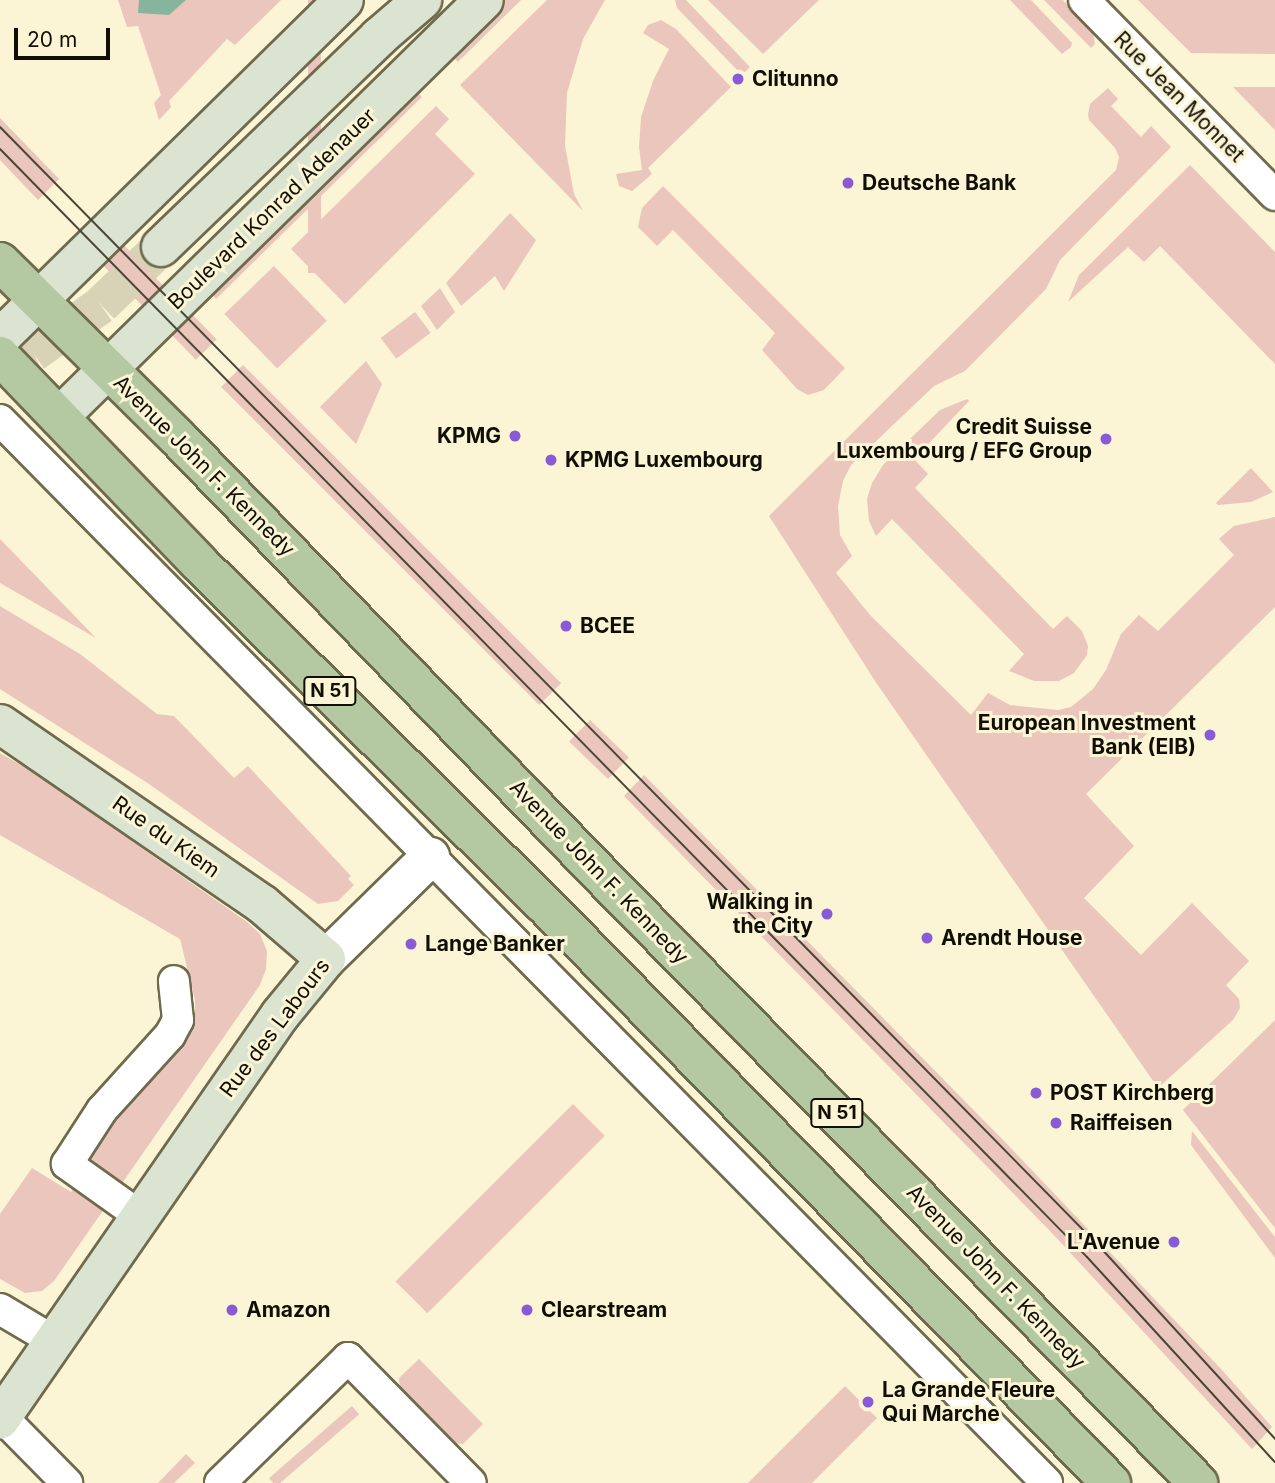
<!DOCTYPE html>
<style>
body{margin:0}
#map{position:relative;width:1275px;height:1483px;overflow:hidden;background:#fbf5d5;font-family:Inter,sans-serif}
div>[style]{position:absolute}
.green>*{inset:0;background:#ebc6bc;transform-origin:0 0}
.water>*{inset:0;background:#86b49d}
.secondary-tunnel>*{height:38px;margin-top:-19px;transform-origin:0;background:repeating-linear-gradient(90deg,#d8d2b6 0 38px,transparent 0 57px)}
.roads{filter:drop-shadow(2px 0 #6f6a4d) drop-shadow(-2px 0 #6f6a4d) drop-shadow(0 2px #6f6a4d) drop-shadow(0 -2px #6f6a4d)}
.minor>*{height:30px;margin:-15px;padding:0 15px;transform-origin:15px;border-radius:15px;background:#fff}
.tertiary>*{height:38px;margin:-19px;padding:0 19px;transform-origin:19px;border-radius:19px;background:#fff}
.secondary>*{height:38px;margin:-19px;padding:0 19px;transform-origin:19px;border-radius:19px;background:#dae4d0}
.primary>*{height:38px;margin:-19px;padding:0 19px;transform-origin:19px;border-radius:19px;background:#b4c8a2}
.tram>*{height:2px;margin:-1px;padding:0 1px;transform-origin:1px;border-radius:1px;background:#4a4738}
.dots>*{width:19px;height:19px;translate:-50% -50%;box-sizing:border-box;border:4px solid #fbf5d5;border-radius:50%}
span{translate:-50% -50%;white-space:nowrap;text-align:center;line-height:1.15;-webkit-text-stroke:6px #fbf5d5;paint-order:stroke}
.shield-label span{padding:2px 5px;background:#fbf5d5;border:2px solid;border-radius:5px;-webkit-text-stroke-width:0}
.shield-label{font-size:19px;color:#110f05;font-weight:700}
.poi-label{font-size:21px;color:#110f05;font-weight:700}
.left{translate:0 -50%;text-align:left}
.right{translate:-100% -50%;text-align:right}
.street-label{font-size:21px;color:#110f05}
.scale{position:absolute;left:14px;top:28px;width:96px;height:32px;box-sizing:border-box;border:4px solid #110f05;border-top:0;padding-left:9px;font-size:21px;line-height:24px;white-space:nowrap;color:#110f05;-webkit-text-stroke:5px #fbf5d5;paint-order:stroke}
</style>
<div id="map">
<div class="green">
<div style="clip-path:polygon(118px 0,281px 0,235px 45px,227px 39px,169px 101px,171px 107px,159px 120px,154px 103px,161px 95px,138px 26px,127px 27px)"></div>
<div style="left:308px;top:0;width:13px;height:273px"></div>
<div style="clip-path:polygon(504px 0,521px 0,458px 62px,451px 55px)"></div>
<div style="clip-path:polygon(547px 0,605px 0,583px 39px,567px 93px,565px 146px,574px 194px,583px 211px,460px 85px)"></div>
<div style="clip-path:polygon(675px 0,686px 0,750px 67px,742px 75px,677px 8px)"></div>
<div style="clip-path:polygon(708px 0,819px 0,763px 54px)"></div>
<div style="clip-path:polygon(1010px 0,1031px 0,1072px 43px,1071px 47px,1062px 54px)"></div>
<div style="clip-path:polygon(1044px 0,1063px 0,1093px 32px,1095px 44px,1091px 48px)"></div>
<div style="clip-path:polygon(1138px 0,1275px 0,1275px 54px,1191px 53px)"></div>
<div style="clip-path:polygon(661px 20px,676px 29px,731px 87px,648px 168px,652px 174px,632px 191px,619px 186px,616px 174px,642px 170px,639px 147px,641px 117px,653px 81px,669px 49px,643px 33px,648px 25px)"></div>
<div style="clip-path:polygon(1233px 87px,1275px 87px,1275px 130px)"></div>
<div style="clip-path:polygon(1108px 88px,1118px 99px,1111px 106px,1141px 137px,1151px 126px,1171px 147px,1060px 260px,1046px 289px,965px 371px,934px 386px,851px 465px,843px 481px,838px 506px,840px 535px,852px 556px,836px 573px,870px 615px,971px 715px,988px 693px,1010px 705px,1058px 710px,1071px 707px,1093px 689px,1106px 670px,1121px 634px,1139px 615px,1158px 631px,1234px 555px,1219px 539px,1234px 526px,1275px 517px,1275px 607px,1086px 794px,1134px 846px,1084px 898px,1141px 955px,1192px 903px,1249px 961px,1226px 985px,1239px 999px,1240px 1008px,1233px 1020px,1158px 1088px,877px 684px,769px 516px,1116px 170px,1119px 157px,1115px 148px,1089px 120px,1088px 114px,1090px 104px)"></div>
<div style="clip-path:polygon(415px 90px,422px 97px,216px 299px,211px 293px)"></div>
<div style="clip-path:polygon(436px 106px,449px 119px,435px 134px,475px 174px,345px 304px,291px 249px)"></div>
<div style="clip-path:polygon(0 118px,59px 179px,38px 200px,0 160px)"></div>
<div style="clip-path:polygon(1190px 165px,1275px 252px,1275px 364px,1160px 246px,1144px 262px,1128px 247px,1068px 302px,1079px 275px)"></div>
<div style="clip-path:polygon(663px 186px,845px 368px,824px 390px,808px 395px,797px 389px,762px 350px,775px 333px,673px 230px,657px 246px,638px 227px,642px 208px)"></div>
<div style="clip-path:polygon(510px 213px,536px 240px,504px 291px,495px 276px,461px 306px,446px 283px)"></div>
<div style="left:120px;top:241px;width:66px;height:29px;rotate:46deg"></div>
<div style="left:274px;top:266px;width:76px;height:69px;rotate:46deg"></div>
<div style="clip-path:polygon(440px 288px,455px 312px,437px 330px,421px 306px)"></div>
<div style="left:415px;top:312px;width:26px;height:43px;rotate:53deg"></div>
<div style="left:191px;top:313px;width:37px;height:29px;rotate:46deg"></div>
<div style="clip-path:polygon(366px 361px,382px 384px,356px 444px,320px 407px)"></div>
<div style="left:243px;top:365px;width:450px;height:31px;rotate:45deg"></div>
<div style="clip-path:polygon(967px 399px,969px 401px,914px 459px,928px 474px,915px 488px,1053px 629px,1067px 616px,1082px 631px,1088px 646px,1087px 655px,1074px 673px,1059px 681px,1034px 681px,1009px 671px,1024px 654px,892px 519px,876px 536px,869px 521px,867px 499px,872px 483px,883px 465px,940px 410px)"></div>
<div style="clip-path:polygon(1251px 468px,1273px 492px,1251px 502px,1218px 505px,1216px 503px)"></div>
<div style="clip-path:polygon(0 539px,96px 638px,0 583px)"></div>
<div style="clip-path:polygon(0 606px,80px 654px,157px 714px,174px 716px,234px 778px,248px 766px,351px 876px,348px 879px,354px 885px,338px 901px,318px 904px,149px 784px,0 689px)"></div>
<div style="left:590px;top:720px;width:54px;height:30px;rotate:44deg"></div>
<div style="clip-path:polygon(0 753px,33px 772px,247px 922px,260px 934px,267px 951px,266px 969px,260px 985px,54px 1281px,42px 1291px,25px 1293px,0 1279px,0 1214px,32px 1168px,71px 1192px,113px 1119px,147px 1077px,184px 1044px,195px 1023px,195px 1000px,180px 939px,0 835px)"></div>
<div style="clip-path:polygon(644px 775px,1005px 1142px,1222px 1370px,1272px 1427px,1252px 1449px,1050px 1231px,624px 796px)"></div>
<div style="clip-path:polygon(1275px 1020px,1275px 1228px,1183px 1110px)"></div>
<div style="left:573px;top:1104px;width:45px;height:251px;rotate:45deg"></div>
<div style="clip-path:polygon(1192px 1131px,1275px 1237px,1275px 1258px,1191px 1145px)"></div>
<div style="clip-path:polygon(419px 1359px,483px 1424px,463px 1444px,453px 1443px,400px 1390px,399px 1378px)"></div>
<div style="clip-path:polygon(845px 1386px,877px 1418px,812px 1483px,748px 1483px)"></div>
<div style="left:352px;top:1406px;width:11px;height:110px;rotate:49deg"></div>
<div style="clip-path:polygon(186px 1454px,195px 1463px,174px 1483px,158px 1483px)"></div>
</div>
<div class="water">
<div style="clip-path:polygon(139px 0,186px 0,169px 15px,138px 13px)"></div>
</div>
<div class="secondary-tunnel">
<div style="left:0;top:369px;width:37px;rotate:-26deg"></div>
<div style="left:33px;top:353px;width:83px;rotate:-35.2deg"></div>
<div style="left:101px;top:305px;width:83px;rotate:-44deg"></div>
</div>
<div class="roads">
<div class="minor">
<div style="left:1084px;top:0;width:273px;rotate:45.6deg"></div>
<div style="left:0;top:420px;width:1492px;rotate:45.43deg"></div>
<div style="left:140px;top:1216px;width:90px;rotate:-144.5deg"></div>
<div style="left:67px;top:1164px;width:64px;rotate:-57.1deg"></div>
<div style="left:102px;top:1110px;width:101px;rotate:-47.8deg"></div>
<div style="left:170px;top:1035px;width:17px;rotate:-62deg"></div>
<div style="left:178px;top:1020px;width:39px;rotate:-96deg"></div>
<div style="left:0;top:1309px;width:63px;rotate:30.7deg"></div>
<div style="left:2px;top:1417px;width:93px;rotate:45.4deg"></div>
<div style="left:220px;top:1483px;width:179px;rotate:-44.3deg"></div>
<div style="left:348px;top:1358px;width:175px;rotate:45.5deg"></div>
</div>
<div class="tertiary">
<div style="left:326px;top:959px;width:146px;rotate:-44.4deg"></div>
</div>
<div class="secondary">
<div style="left:161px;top:247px;width:303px;rotate:-43.9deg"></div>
<div style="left:379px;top:37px;width:57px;rotate:-40.7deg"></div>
<div style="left:0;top:338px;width:482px;rotate:-44.5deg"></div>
<div style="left:59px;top:417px;width:595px;rotate:-44.46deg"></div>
<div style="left:0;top:724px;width:318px;rotate:34.5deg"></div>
<div style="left:262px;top:904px;width:84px;rotate:40.7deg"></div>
<div style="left:326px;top:959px;width:72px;rotate:129.4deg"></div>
<div style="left:280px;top:1015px;width:492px;rotate:124.7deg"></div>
</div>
<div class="primary">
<div style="left:0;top:262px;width:250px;rotate:44.7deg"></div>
<div style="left:178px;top:438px;width:607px;rotate:45.93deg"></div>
<div style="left:600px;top:874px;width:854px;rotate:45.52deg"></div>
<div style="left:0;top:356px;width:286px;rotate:46.1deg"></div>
<div style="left:198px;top:562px;width:485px;rotate:44.7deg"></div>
<div style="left:543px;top:903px;width:812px;rotate:45.6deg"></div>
</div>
</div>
<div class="tram">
<div style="left:0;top:127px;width:1568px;rotate:45.52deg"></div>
<div style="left:1099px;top:1246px;width:261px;rotate:47.6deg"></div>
<div style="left:0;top:149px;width:1552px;rotate:45.55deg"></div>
<div style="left:1087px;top:1257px;width:278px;rotate:47.5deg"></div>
</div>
<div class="dots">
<div style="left:738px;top:79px;background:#885bd5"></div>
<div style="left:848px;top:183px;background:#885bd5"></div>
<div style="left:515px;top:436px;background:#885bd5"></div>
<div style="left:1106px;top:439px;background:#885bd5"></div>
<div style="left:551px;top:460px;background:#885bd5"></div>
<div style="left:566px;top:626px;background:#885bd5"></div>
<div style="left:1210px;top:735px;background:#885bd5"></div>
<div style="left:827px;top:914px;background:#885bd5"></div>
<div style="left:927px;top:938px;background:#885bd5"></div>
<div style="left:411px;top:944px;background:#885bd5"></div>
<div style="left:1036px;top:1093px;background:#885bd5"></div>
<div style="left:1056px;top:1123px;background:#885bd5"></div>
<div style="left:1174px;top:1242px;background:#885bd5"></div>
<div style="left:232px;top:1310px;background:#885bd5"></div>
<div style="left:527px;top:1310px;background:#885bd5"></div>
<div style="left:868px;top:1402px;background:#885bd5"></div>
</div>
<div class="shield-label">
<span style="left:330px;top:691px">N 51</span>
<span style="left:837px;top:1113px">N 51</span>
</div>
<div class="poi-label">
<span class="left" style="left:752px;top:79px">Clitunno</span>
<span class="left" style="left:862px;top:183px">Deutsche Bank</span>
<span class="right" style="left:1092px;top:439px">Credit Suisse<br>Luxembourg / EFG Group</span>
<span class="right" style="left:501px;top:436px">KPMG</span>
<span class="left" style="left:565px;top:460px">KPMG Luxembourg</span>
<span class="left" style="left:580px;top:626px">BCEE</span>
<span class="right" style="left:1196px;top:735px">European Investment<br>Bank (EIB)</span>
<span class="right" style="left:813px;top:914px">Walking in<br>the City</span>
<span class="left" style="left:941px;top:938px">Arendt House</span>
<span class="left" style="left:425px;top:944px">Lange Banker</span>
<span class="left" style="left:1050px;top:1093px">POST Kirchberg</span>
<span class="left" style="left:1070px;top:1123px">Raiffeisen</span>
<span class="right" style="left:1160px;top:1242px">L'Avenue</span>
<span class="left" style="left:246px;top:1310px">Amazon</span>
<span class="left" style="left:541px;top:1310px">Clearstream</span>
<span class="left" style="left:882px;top:1402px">La Grande Fleure<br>Qui Marche</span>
</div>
<div class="street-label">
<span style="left:1179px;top:97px;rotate:45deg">Rue Jean Monnet</span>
<span style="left:272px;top:209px;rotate:-44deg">Boulevard Konrad Adenauer</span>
<span style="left:204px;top:466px;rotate:45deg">Avenue John F. Kennedy</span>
<span style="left:166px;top:837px;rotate:35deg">Rue du Kiem</span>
<span style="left:599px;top:872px;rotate:46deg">Avenue John F. Kennedy</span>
<span style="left:275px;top:1028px;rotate:-53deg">Rue des Labours</span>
<span style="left:996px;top:1277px;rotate:46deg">Avenue John F. Kennedy</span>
</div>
<div class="scale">20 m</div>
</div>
